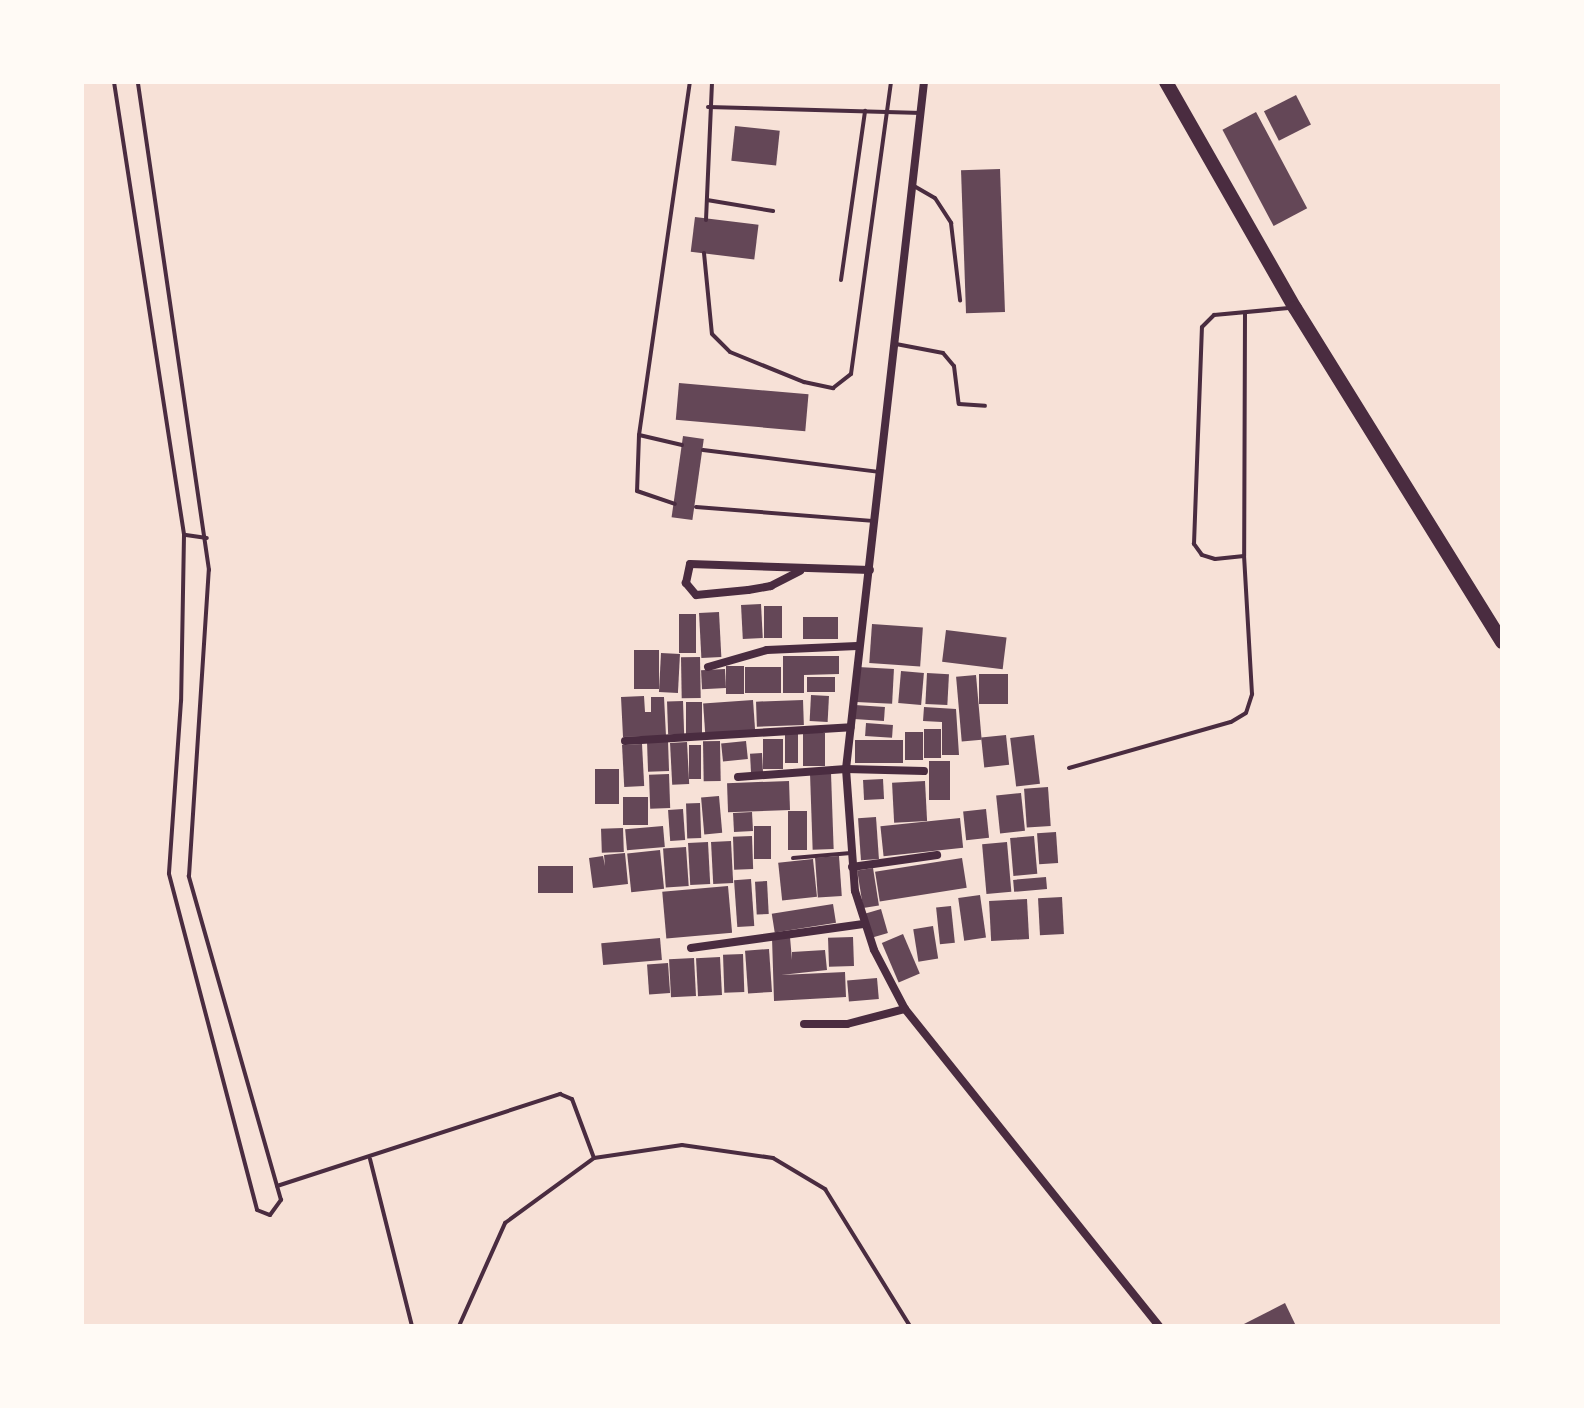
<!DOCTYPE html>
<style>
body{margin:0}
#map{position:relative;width:1584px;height:1408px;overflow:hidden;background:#f7e1d7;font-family:"Archivo Narrow",sans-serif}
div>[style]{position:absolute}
.building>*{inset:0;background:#644757;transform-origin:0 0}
.service>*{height:4px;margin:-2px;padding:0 2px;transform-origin:2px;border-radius:2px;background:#4a2c40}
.minor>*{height:8px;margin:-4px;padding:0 4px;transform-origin:4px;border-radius:4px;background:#4a2c40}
.trunk>*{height:14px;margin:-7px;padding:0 7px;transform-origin:7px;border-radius:7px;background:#4a2c40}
span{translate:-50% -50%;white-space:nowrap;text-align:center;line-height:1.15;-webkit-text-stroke:8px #fffaf5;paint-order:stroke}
.frame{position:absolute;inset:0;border:84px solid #fffaf5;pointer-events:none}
</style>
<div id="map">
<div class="building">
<div style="left:1296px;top:95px;width:33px;height:36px;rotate:63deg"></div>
<div style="left:1256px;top:112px;width:109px;height:38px;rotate:62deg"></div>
<div style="left:735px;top:126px;width:45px;height:35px;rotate:6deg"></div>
<div style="left:1000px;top:169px;width:143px;height:39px;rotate:88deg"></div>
<div style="left:695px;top:217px;width:64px;height:35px;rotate:7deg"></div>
<div style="left:679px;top:383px;width:130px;height:37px;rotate:5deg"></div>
<div style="left:683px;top:436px;width:21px;height:82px;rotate:8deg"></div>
<div style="left:761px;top:604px;width:34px;height:20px;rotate:87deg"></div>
<div style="left:764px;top:606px;width:18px;height:32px"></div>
<div style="left:719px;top:612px;width:45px;height:20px;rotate:87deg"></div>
<div style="left:679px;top:614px;width:17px;height:39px"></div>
<div style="left:803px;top:617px;width:35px;height:22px"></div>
<div style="left:872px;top:624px;width:51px;height:39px;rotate:4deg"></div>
<div style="left:946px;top:630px;width:61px;height:32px;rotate:7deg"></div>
<div style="left:634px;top:650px;width:25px;height:39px"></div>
<div style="left:661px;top:653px;width:19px;height:39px;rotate:3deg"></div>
<div style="clip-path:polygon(783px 656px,839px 656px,839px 674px,804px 675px,804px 693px,783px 693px)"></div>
<div style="left:700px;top:657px;width:41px;height:19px;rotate:89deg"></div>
<div style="left:744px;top:666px;width:28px;height:18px;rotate:90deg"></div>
<div style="left:781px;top:667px;width:26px;height:36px;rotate:90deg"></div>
<div style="left:858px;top:667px;width:36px;height:35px;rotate:3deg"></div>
<div style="left:725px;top:669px;width:19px;height:24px;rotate:87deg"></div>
<div style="left:901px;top:671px;width:23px;height:32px;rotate:5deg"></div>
<div style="left:927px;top:673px;width:22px;height:31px;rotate:3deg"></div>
<div style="left:979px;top:674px;width:29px;height:30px"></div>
<div style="left:976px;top:675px;width:65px;height:20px;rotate:85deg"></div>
<div style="left:807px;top:677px;width:28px;height:15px"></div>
<div style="left:811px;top:695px;width:18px;height:26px;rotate:3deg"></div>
<div style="clip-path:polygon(644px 696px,645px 712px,651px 712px,651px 697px,664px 697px,666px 736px,623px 737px,621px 697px)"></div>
<div style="left:753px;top:700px;width:32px;height:50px;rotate:86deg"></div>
<div style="left:803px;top:700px;width:25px;height:47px;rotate:88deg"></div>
<div style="left:683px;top:701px;width:33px;height:16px;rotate:88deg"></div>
<div style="left:686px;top:702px;width:16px;height:33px"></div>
<div style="left:855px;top:705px;width:30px;height:14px;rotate:4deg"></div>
<div style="clip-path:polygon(924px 707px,956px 709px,959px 755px,942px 755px,942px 722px,923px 721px)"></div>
<div style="left:866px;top:723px;width:27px;height:13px;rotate:4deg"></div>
<div style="left:924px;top:729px;width:17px;height:29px"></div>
<div style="left:905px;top:732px;width:18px;height:28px"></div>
<div style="left:785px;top:733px;width:13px;height:30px"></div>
<div style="left:803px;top:733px;width:22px;height:33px"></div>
<div style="left:1006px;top:735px;width:30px;height:25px;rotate:84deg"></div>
<div style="left:1034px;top:735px;width:49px;height:24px;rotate:83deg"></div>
<div style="left:763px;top:739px;width:20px;height:30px"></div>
<div style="left:855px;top:740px;width:48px;height:23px"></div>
<div style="left:668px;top:741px;width:30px;height:21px;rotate:88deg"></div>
<div style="left:720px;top:741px;width:40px;height:17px;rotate:89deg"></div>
<div style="left:746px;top:741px;width:18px;height:25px;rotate:84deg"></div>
<div style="left:687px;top:742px;width:42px;height:17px;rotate:87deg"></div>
<div style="left:642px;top:744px;width:42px;height:20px;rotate:87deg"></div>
<div style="left:689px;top:745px;width:12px;height:34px"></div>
<div style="left:762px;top:753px;width:22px;height:12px;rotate:87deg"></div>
<div style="left:929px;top:761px;width:21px;height:39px"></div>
<div style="left:619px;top:769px;width:35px;height:24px;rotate:90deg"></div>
<div style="left:831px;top:773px;width:76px;height:21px;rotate:88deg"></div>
<div style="left:669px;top:774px;width:34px;height:20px;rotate:88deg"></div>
<div style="left:883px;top:779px;width:20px;height:20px;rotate:87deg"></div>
<div style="left:789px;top:781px;width:29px;height:62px;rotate:88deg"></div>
<div style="left:925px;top:781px;width:40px;height:33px;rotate:87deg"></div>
<div style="left:1048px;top:787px;width:39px;height:24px;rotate:86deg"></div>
<div style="left:1021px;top:793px;width:38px;height:25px;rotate:84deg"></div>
<div style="left:719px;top:796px;width:37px;height:18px;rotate:85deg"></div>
<div style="left:648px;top:797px;width:28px;height:25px;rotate:90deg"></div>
<div style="left:700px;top:803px;width:35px;height:14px;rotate:88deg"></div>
<div style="left:683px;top:809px;width:31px;height:15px;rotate:86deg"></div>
<div style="left:986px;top:809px;width:29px;height:23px;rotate:84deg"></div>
<div style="left:788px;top:811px;width:19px;height:39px"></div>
<div style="left:752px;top:812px;width:19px;height:19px;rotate:87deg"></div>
<div style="left:876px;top:817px;width:42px;height:18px;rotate:86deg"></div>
<div style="left:960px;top:818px;width:30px;height:80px;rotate:84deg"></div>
<div style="left:663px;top:826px;width:21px;height:38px;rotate:85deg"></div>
<div style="left:754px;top:826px;width:17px;height:33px"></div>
<div style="left:623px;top:828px;width:24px;height:22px;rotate:88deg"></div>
<div style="left:1056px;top:832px;width:31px;height:19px;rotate:86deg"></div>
<div style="left:752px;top:836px;width:33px;height:19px;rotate:88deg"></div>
<div style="left:1034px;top:836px;width:38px;height:24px;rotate:85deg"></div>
<div style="left:731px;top:841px;width:42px;height:20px;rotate:87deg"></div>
<div style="left:708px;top:842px;width:42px;height:20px;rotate:87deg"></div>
<div style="left:1007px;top:842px;width:50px;height:25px;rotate:85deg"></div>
<div style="left:686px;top:847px;width:39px;height:23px;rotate:86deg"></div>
<div style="left:660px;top:850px;width:39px;height:33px;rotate:84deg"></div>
<div style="clip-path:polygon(625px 853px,628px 884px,593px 888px,589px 858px,603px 856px,605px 866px,604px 855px)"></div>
<div style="left:839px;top:856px;width:40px;height:24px;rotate:86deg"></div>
<div style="left:962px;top:858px;width:30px;height:88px;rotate:81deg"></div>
<div style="left:813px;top:859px;width:38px;height:35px;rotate:84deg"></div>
<div style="left:538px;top:866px;width:35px;height:27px"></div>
<div style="left:873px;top:868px;width:38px;height:16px;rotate:81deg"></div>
<div style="left:1046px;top:877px;width:12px;height:33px;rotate:85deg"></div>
<div style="left:751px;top:879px;width:47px;height:17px;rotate:86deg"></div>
<div style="left:767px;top:881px;width:33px;height:12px;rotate:87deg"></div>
<div style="left:728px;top:886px;width:47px;height:66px;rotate:85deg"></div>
<div style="left:980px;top:895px;width:43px;height:22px;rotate:82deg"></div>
<div style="left:1062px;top:897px;width:37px;height:24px;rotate:87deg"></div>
<div style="left:1027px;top:899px;width:40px;height:38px;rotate:87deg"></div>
<div style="left:833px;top:904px;width:19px;height:62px;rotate:81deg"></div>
<div style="left:951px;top:906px;width:37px;height:15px;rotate:84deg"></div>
<div style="left:881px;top:909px;width:25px;height:16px;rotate:74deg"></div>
<div style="left:933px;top:926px;width:33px;height:20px;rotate:81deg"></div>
<div style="left:903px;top:934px;width:43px;height:23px;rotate:67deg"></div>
<div style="clip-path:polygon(790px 937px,792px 960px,792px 952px,825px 950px,827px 970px,781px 975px,845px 972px,846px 997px,774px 1001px,772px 938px)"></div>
<div style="left:853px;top:937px;width:29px;height:25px;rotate:88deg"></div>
<div style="left:660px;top:938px;width:22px;height:59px;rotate:85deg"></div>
<div style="left:769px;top:949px;width:43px;height:24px;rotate:86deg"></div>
<div style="left:743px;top:954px;width:38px;height:20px;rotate:88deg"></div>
<div style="left:720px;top:957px;width:38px;height:24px;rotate:87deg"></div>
<div style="left:694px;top:958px;width:38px;height:25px;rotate:87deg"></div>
<div style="left:668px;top:963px;width:30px;height:21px;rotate:86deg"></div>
<div style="left:877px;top:978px;width:21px;height:30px;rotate:85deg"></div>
<div style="clip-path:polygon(1285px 1303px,1296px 1326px,1240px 1326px)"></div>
</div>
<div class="service">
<div style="left:114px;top:82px;width:458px;rotate:81.2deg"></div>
<div style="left:184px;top:535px;width:166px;rotate:91deg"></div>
<div style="left:181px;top:701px;width:173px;rotate:94deg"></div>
<div style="left:169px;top:874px;width:347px;rotate:75.3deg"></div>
<div style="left:257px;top:1210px;width:14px;rotate:21deg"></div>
<div style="left:270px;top:1215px;width:19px;rotate:-54deg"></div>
<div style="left:281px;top:1200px;width:337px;rotate:-105.9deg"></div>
<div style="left:189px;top:876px;width:307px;rotate:-86.3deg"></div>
<div style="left:209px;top:570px;width:493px;rotate:-98.3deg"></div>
<div style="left:708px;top:107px;width:214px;rotate:1.6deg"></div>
<div style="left:914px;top:186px;width:24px;rotate:30deg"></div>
<div style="left:935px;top:198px;width:30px;rotate:57deg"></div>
<div style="left:951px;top:223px;width:78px;rotate:83.3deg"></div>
<div style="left:707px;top:200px;width:67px;rotate:9.5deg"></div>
<div style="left:706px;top:220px;width:138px;rotate:-87.5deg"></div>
<div style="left:704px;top:253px;width:81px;rotate:84.4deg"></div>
<div style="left:712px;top:334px;width:25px;rotate:45deg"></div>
<div style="left:730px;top:352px;width:80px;rotate:22.1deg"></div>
<div style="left:804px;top:382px;width:30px;rotate:12deg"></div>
<div style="left:833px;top:388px;width:23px;rotate:-38deg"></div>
<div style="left:851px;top:374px;width:295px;rotate:-82.2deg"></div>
<div style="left:841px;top:280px;width:171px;rotate:-81.9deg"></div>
<div style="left:1245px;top:313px;width:243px;rotate:90.2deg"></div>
<div style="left:1244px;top:556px;width:29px;rotate:174deg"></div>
<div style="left:1215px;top:559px;width:14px;rotate:-163deg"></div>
<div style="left:1202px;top:555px;width:14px;rotate:-126deg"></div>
<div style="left:1194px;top:544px;width:217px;rotate:-87.9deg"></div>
<div style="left:1202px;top:327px;width:17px;rotate:-45deg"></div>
<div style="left:1214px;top:315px;width:75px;rotate:-5.3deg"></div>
<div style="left:896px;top:344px;width:48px;rotate:10.8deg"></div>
<div style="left:943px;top:353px;width:17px;rotate:50deg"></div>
<div style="left:954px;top:366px;width:38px;rotate:83deg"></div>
<div style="left:959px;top:404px;width:26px;rotate:4deg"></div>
<div style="left:639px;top:435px;width:56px;rotate:92deg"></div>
<div style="left:637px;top:491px;width:40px;rotate:18.9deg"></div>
<div style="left:682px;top:445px;width:44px;rotate:-166.9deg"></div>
<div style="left:639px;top:435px;width:357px;rotate:-81.8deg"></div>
<div style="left:703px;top:450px;width:177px;rotate:7.1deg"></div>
<div style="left:696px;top:507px;width:180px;rotate:4.5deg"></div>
<div style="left:186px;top:535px;width:21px;rotate:8deg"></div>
<div style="left:1069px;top:768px;width:168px;rotate:-15.9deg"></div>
<div style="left:1231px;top:722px;width:17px;rotate:-31deg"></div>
<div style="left:1246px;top:713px;width:20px;rotate:-72deg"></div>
<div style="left:1252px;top:694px;width:138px;rotate:-93.3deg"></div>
<div style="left:793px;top:858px;width:58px;rotate:-4.9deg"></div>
<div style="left:370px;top:1159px;width:172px;rotate:75.9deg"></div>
<div style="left:277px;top:1186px;width:298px;rotate:-18deg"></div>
<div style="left:560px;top:1094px;width:13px;rotate:23deg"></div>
<div style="left:572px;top:1099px;width:63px;rotate:69.6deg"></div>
<div style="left:594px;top:1158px;width:89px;rotate:-8.4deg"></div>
<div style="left:682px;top:1145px;width:92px;rotate:8.1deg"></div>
<div style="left:773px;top:1158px;width:61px;rotate:30.8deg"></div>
<div style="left:825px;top:1189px;width:161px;rotate:58.2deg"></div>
<div style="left:459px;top:1326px;width:113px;rotate:-65.9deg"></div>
<div style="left:505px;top:1223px;width:110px;rotate:-36.1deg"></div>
</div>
<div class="minor">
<div style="left:924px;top:82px;width:691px;rotate:96.48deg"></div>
<div style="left:846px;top:769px;width:122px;rotate:85.8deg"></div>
<div style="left:855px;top:891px;width:62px;rotate:72.1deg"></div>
<div style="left:874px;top:950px;width:67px;rotate:62.3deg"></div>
<div style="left:905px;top:1009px;width:406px;rotate:51.3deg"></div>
<div style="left:800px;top:571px;width:33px;rotate:153deg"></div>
<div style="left:771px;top:586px;width:23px;rotate:170deg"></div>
<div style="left:748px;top:590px;width:52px;rotate:174.5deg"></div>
<div style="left:696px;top:595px;width:16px;rotate:-130deg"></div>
<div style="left:686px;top:583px;width:19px;rotate:-78deg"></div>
<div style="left:690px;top:564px;width:180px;rotate:1.9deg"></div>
<div style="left:708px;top:667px;width:61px;rotate:-16.1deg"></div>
<div style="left:767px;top:650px;width:90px;rotate:-2.5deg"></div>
<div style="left:625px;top:741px;width:226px;rotate:-3.5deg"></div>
<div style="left:738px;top:777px;width:108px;rotate:-4.2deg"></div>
<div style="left:846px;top:769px;width:78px;rotate:1.5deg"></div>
<div style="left:852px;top:867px;width:86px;rotate:-8deg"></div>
<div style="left:691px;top:948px;width:174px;rotate:-7.9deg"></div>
<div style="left:804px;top:1024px;width:43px"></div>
<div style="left:847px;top:1024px;width:60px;rotate:-14.5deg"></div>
</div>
<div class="trunk">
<div style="left:1166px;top:82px;width:260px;rotate:60.3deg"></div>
<div style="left:1295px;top:308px;width:393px;rotate:58.2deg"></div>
</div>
<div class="frame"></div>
</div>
